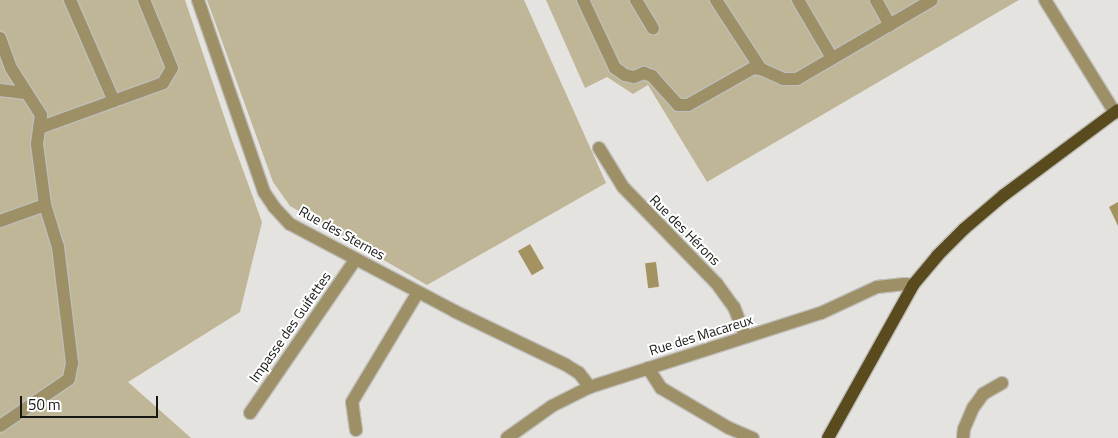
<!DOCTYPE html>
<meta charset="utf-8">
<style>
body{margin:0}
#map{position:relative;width:1118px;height:438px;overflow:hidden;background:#e4e3df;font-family:"Titillium Web",sans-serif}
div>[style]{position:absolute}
.green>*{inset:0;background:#bfb597}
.water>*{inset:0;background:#a49361;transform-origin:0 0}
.roads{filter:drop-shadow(1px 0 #bfbeba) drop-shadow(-1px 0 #bfbeba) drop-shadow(0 1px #bfbeba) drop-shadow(0 -1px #bfbeba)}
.minor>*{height:12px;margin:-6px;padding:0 6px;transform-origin:6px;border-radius:6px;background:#9d8f66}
.major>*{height:12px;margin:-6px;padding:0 6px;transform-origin:6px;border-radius:6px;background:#594b1d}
span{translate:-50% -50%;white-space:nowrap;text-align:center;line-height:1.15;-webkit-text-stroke:4px #fff;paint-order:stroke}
.street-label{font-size:14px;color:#161614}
.scale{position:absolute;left:20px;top:396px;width:138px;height:22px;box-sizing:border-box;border:2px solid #161614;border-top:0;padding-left:6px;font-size:15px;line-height:18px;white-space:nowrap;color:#161614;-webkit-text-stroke:4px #fff;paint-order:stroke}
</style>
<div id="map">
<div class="green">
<div style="clip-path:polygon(0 0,185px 0,232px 140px,262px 222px,240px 312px,128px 382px,191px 438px,0 438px)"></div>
<div style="clip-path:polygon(207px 0,524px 0,606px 183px,427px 285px,290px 206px,273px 182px)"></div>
<div style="clip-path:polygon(546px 0,1019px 0,707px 182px,648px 85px,633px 94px,607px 77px,585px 88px)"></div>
</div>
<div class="water">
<div style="clip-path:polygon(1118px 202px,1118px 226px,1109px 207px)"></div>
<div style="left:530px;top:244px;width:28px;height:14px;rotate:60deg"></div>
<div style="left:656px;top:262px;width:25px;height:11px;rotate:83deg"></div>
</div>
<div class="roads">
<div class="minor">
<div style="left:70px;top:0;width:110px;rotate:66.5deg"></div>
<div style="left:198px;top:0;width:203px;rotate:71deg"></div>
<div style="left:264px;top:192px;width:18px;rotate:56deg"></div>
<div style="left:274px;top:207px;width:23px;rotate:47deg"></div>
<div style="left:290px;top:224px;width:186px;rotate:27.9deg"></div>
<div style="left:454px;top:311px;width:124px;rotate:25.7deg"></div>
<div style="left:566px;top:365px;width:15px;rotate:32deg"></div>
<div style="left:579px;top:373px;width:18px;rotate:52deg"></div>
<div style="left:583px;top:0;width:75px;rotate:64.8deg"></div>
<div style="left:615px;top:68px;width:12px;rotate:35deg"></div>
<div style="left:625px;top:75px;width:9px;rotate:13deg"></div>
<div style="left:634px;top:77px;width:11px;rotate:-22deg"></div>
<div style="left:644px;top:73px;width:9px;rotate:21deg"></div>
<div style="left:652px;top:76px;width:39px;rotate:48deg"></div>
<div style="left:678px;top:105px;width:10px"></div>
<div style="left:688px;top:105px;width:75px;rotate:-29.6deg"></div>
<div style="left:753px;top:68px;width:8px;rotate:7deg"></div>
<div style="left:761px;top:69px;width:24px;rotate:24deg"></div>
<div style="left:783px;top:79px;width:14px"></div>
<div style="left:797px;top:79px;width:156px;rotate:-30.3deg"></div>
<div style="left:636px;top:0;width:33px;rotate:59deg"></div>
<div style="left:716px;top:0;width:82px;rotate:56.9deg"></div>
<div style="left:798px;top:0;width:67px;rotate:59.6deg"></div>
<div style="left:876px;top:0;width:29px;rotate:61deg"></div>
<div style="left:1045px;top:0;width:133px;rotate:58.2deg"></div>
<div style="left:0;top:38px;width:32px;rotate:70deg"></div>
<div style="left:11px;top:68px;width:56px;rotate:57.4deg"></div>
<div style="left:41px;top:115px;width:29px;rotate:98deg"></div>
<div style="left:37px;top:144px;width:62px;rotate:82.5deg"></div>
<div style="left:45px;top:205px;width:44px;rotate:72.8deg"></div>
<div style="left:58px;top:247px;width:117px;rotate:83.1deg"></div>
<div style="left:72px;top:363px;width:16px;rotate:101deg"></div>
<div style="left:69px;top:379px;width:83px;rotate:145.7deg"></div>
<div style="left:0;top:90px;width:26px;rotate:7deg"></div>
<div style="left:39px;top:128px;width:132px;rotate:-19.9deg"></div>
<div style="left:163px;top:83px;width:17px;rotate:-59deg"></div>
<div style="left:172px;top:68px;width:74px;rotate:-112.4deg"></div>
<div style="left:599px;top:148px;width:46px;rotate:58.4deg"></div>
<div style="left:623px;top:187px;width:135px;rotate:45.9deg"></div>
<div style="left:717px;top:284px;width:29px;rotate:54deg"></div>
<div style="left:734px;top:307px;width:31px;rotate:69deg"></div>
<div style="left:0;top:221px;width:48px;rotate:-19.6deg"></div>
<div style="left:648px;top:368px;width:24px;rotate:57deg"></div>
<div style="left:661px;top:388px;width:79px;rotate:30.5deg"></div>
<div style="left:729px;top:428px;width:26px;rotate:23deg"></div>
<div style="left:250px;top:413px;width:187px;rotate:-55.5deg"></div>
<div style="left:356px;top:430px;width:28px;rotate:-98deg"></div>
<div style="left:352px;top:402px;width:128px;rotate:-59deg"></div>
<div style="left:507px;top:438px;width:55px;rotate:-35.4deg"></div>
<div style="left:552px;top:406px;width:42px;rotate:-26.6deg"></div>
<div style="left:590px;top:387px;width:243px;rotate:-17.8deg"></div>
<div style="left:821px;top:313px;width:62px;rotate:-24.9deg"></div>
<div style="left:877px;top:287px;width:28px;rotate:-6deg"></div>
<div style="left:905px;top:284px;width:8px;rotate:7deg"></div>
<div style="left:963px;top:438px;width:9px;rotate:-84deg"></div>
<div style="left:964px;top:429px;width:23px;rotate:-67deg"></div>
<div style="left:973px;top:408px;width:17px;rotate:-54deg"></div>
<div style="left:983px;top:394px;width:22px;rotate:-30deg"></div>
</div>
<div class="major">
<div style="left:828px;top:438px;width:175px;rotate:-60.9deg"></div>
<div style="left:913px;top:285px;width:38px;rotate:-50deg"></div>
<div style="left:937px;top:256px;width:38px;rotate:-45deg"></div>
<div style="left:964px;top:229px;width:52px;rotate:-40.4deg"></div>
<div style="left:1004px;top:195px;width:142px;rotate:-36.7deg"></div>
</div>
</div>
<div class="street-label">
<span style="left:685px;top:230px;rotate:45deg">Rue des Hérons</span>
<span style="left:342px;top:233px;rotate:29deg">Rue des Sternes</span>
<span style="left:290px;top:327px;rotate:-55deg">Impasse des Guifettes</span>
<span style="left:701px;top:335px;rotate:-17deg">Rue des Macareux</span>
</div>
<div class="scale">50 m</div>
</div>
